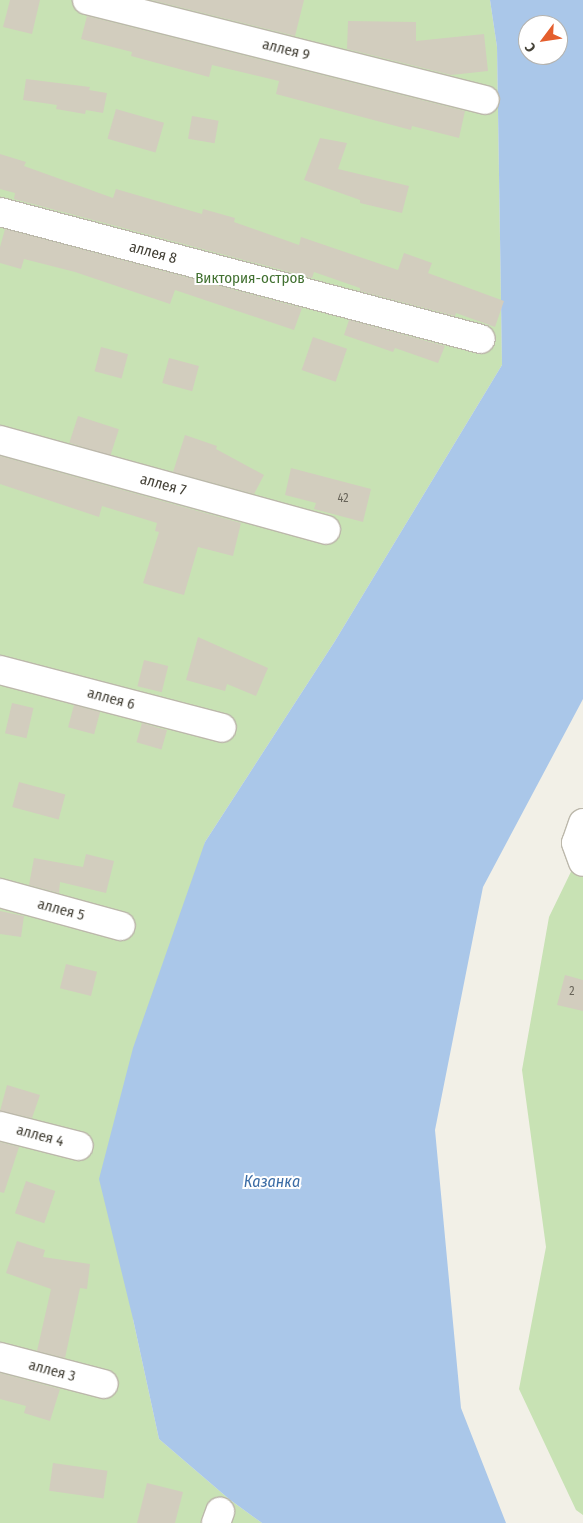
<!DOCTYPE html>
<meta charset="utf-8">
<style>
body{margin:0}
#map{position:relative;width:583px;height:1523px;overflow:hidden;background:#f2f0e7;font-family:"Fira Sans Condensed",sans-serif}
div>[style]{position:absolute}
.green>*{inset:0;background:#c8e2b4}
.water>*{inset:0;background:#aac7e9}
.building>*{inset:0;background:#d2cdbe;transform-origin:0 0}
.roads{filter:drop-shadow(1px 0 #bcb8ab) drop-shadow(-1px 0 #bcb8ab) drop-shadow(0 1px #bcb8ab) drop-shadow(0 -1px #bcb8ab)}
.minor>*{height:28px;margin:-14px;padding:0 14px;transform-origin:14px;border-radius:14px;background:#fff}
span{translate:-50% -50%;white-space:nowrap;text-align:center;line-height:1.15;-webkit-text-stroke:4px #fff;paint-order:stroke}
.number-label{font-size:12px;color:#686459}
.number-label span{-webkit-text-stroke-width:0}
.street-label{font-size:15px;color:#444137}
.park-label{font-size:15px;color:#417030}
.water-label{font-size:16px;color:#3b6ca5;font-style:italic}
.north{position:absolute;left:518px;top:15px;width:50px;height:50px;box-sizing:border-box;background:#fff;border:1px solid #b4b3af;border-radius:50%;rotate:239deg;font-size:14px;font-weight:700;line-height:20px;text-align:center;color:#444137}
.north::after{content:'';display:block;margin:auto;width:18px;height:22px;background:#e45e2d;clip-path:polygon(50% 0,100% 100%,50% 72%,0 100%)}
</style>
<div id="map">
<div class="green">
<div style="clip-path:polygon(0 0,490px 0,497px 47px,502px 365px,335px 641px,205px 842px,133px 1319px,159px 1439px,229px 1499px,262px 1523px,0 1523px)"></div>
<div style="clip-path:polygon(583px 847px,583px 1515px,576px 1510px,519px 1389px,546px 1247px,522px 1070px,549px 917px)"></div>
</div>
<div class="water">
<div style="clip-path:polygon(evenodd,490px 0,583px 0,583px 699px,483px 887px,435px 1130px,461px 1408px,506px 1523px,262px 1523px,229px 1499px,159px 1439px,133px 1319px,99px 1179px,133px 1048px,205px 842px,335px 641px,502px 365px,497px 47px,490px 0,528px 25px,558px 25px,558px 55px,528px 55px,528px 25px)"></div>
</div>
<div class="building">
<div style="clip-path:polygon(10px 0,40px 0,32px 34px,3px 27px)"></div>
<div style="clip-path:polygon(151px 0,304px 0,295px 36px)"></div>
<div style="clip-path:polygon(87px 16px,465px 111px,459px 138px,412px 126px,411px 130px,276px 94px,279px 81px,212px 65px,209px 77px,131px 56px,132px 52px,81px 39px)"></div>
<div style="clip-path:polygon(348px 21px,416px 22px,416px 41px,484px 34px,488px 71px,451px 75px,347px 49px)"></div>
<div style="clip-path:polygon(26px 79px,90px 87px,89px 90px,107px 93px,103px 113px,86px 110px,85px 114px,56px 109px,57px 105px,23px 100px)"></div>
<div style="left:116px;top:109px;width:50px;height:31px;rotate:16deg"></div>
<div style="left:192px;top:116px;width:27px;height:23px;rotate:10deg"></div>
<div style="clip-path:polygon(320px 138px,347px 143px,338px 169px,409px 186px,402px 213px,360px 203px,360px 200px,304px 180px)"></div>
<div style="clip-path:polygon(0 154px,26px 162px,24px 166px,113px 198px,116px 189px,202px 214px,203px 209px,235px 218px,234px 222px,299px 245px,301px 237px,398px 270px,404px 253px,432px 263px,428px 273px,504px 301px,495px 327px,456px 313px,455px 316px,360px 291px,360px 288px,314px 272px,312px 278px,14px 199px,15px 193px,0 189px)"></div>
<div style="clip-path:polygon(5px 229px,302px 308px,294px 330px,175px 290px,170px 304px,75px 272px,24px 259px,21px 269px,0 263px,0 247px)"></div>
<div style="clip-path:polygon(349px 320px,445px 346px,438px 363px,395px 348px,393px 352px,344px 335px)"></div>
<div style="left:313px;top:337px;width:36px;height:35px;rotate:19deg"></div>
<div style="left:101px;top:347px;width:28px;height:25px;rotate:15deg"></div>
<div style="left:169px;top:358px;width:31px;height:26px;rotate:15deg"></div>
<div style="left:78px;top:416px;width:43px;height:28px;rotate:18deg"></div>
<div style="clip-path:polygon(185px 435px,217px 446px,216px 449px,264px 475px,254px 494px,173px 472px)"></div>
<div style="clip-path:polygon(0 456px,241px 523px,233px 556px,198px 547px,184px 595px,143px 583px,159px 532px,155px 531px,157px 523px,102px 506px,99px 517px,0 484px)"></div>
<div style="clip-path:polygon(291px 468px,371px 489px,363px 522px,314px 509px,316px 503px,285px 495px)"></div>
<div style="clip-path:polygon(198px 637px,268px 668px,256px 696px,227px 684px,225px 691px,186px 680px)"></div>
<div style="left:144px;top:660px;width:25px;height:27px;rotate:14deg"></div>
<div style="left:12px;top:703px;width:22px;height:31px;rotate:13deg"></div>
<div style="left:74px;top:705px;width:27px;height:23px;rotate:15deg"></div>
<div style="left:142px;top:723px;width:26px;height:20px;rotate:16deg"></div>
<div style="left:19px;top:782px;width:48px;height:26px;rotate:15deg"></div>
<div style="clip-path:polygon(86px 854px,114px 861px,106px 893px,60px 882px,59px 893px,29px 885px,34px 858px,83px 867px)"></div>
<div style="clip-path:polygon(0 911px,24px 916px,21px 937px,0 934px)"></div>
<div style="left:66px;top:964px;width:32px;height:25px;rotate:14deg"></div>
<div style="clip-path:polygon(565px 975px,583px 980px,583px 1011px,557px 1005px)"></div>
<div style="clip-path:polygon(7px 1085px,40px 1095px,32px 1118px,0 1111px)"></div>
<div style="clip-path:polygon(0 1142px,19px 1147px,4px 1193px,0 1192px)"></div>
<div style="left:26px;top:1181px;width:31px;height:34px;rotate:19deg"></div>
<div style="clip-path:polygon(17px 1241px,45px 1250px,43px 1257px,90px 1264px,87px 1289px,80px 1288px,65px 1358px,37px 1351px,51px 1289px,6px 1273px)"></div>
<div style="clip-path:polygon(0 1373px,60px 1389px,50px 1421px,24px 1413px,26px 1406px,0 1399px)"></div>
<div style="left:53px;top:1463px;width:55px;height:28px;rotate:8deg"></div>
<div style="clip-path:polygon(147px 1483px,183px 1492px,175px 1523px,137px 1523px)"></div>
</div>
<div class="roads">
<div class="minor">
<div style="left:87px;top:0;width:410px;rotate:14.1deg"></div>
<div style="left:0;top:212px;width:497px;rotate:14.8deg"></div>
<div style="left:0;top:440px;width:338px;rotate:15.4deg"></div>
<div style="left:0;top:670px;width:229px;rotate:14.6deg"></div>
<div style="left:583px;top:823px;width:21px;rotate:109deg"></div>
<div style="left:576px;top:843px;width:20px;rotate:70deg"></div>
<div style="left:0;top:893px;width:125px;rotate:15.3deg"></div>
<div style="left:0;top:1126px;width:81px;rotate:14.2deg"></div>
<div style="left:0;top:1357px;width:107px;rotate:14.6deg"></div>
<div style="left:216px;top:1523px;width:12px;rotate:-70deg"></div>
</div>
</div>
<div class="number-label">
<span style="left:343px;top:499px">42</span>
<span style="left:572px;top:992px">2</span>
</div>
<div class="street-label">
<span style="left:286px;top:50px;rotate:14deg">аллея 9</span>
<span style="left:153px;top:253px;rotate:15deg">аллея 8</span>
<span style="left:163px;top:485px;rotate:15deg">аллея 7</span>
<span style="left:111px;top:699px;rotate:15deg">аллея 6</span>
<span style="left:61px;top:910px;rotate:15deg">аллея 5</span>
<span style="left:40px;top:1136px;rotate:15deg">аллея 4</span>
<span style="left:52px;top:1371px;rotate:15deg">аллея 3</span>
</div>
<div class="park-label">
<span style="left:250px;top:279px">Виктория-остров</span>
</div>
<div class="water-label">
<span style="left:272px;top:1182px">Казанка</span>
</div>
<div class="north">С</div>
</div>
